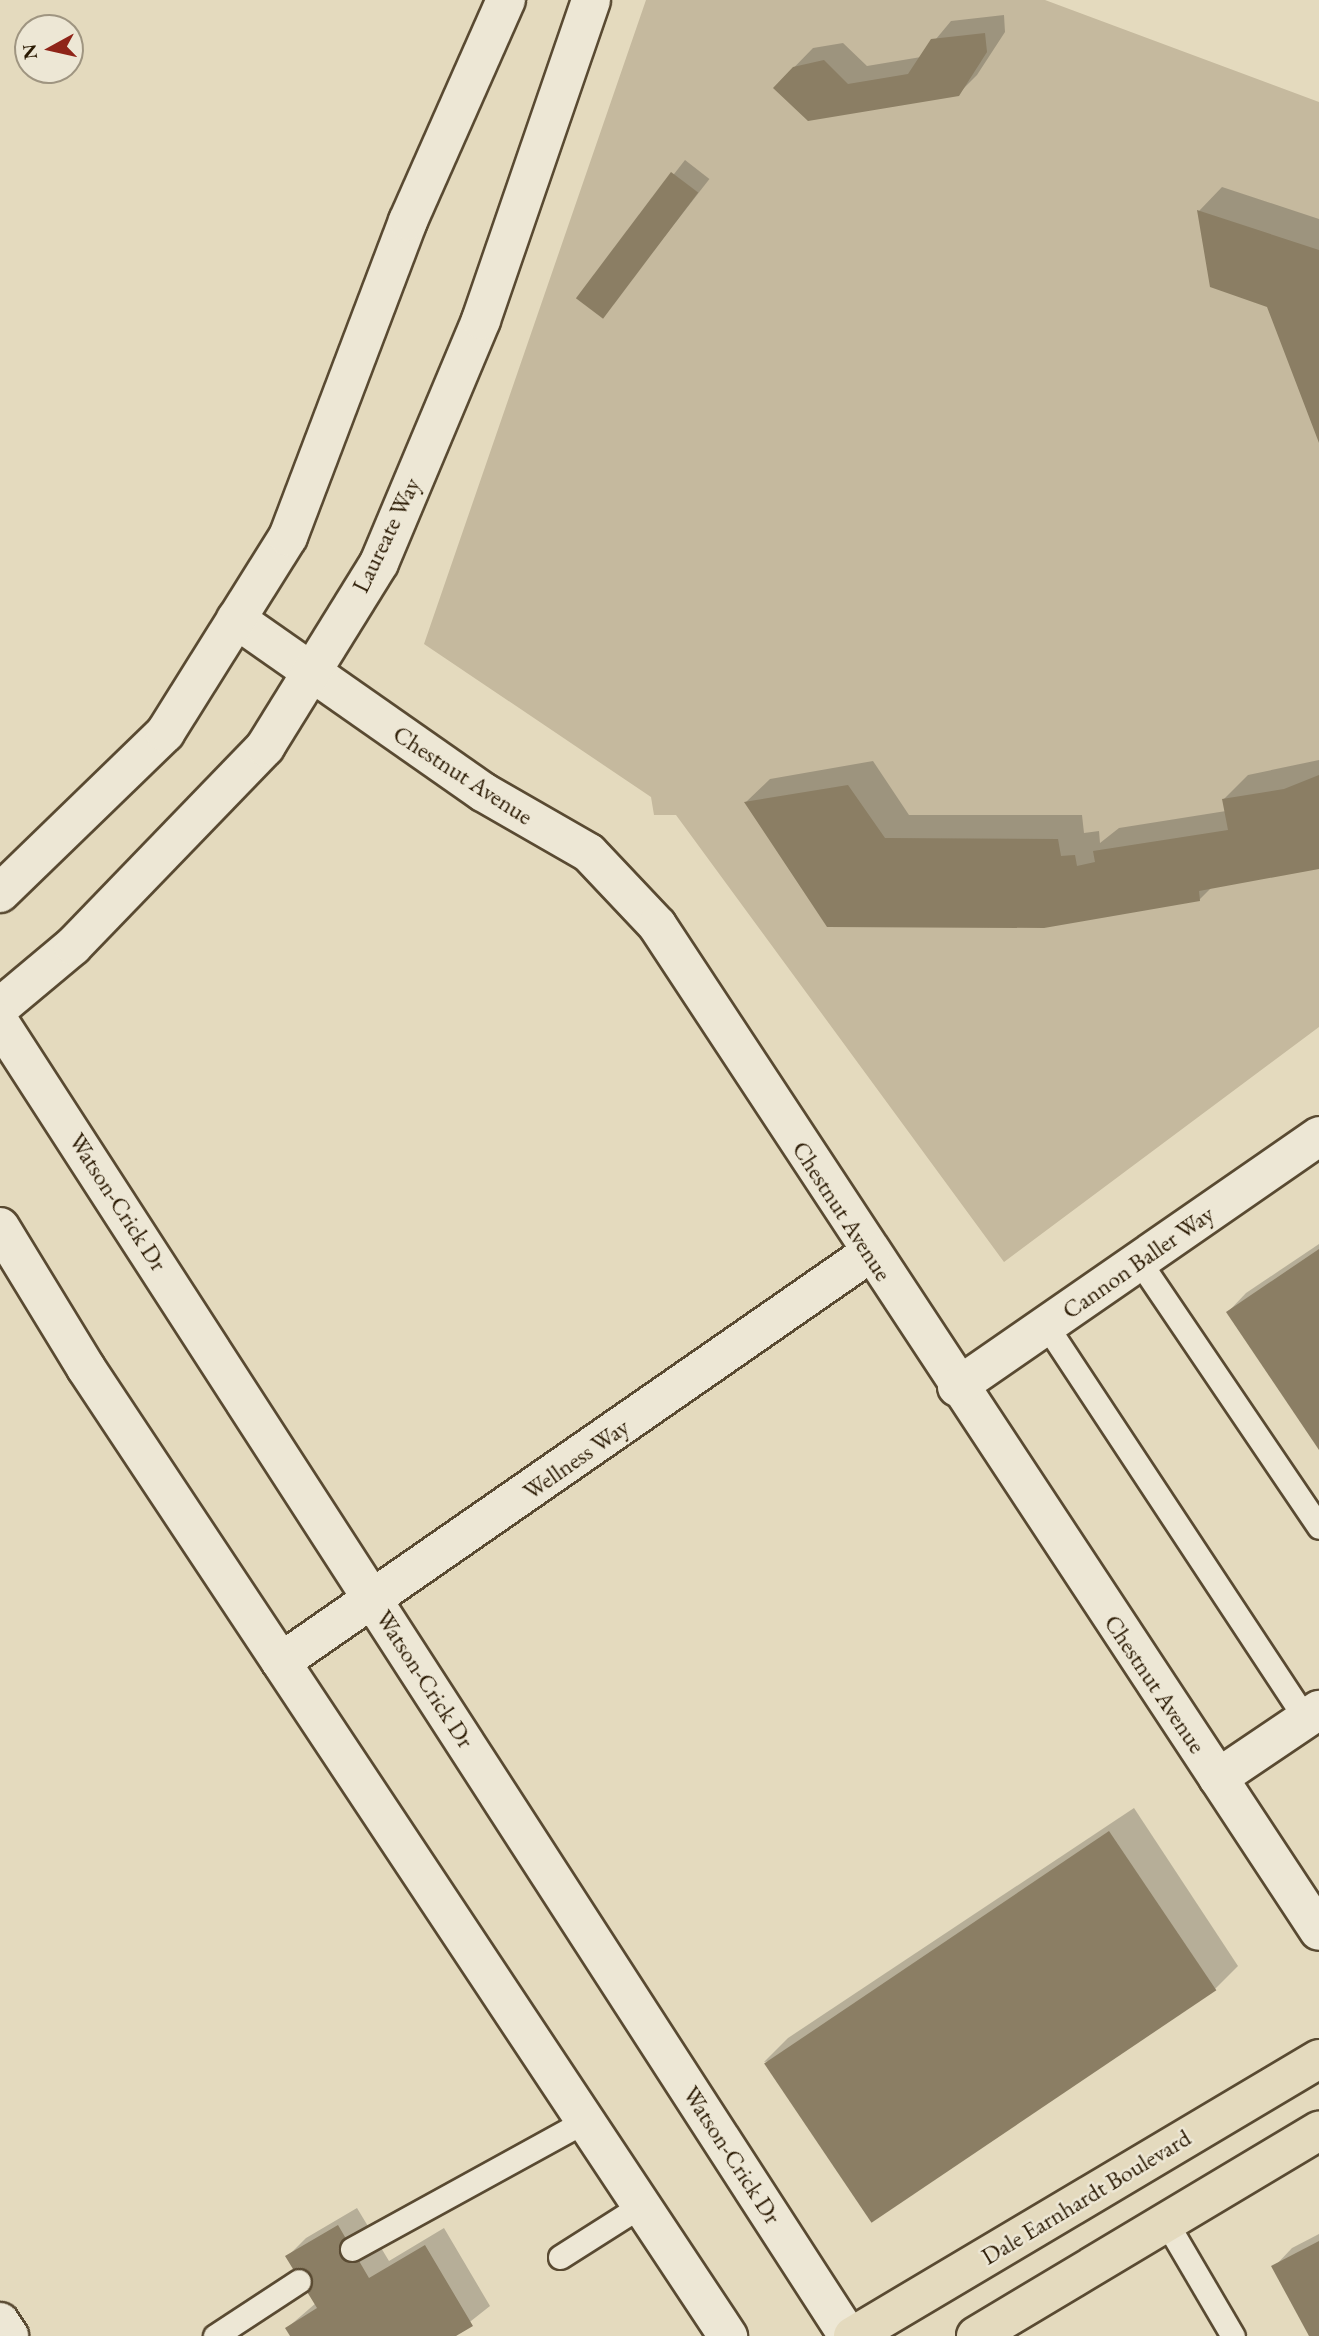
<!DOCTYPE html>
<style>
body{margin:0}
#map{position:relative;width:1319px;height:2336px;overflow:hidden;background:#e4dabe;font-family:"EB Garamond",serif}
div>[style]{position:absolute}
.green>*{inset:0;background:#c5b99e}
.shadow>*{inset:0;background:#0003;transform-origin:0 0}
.building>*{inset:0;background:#8b7e64;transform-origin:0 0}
.roads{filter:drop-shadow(2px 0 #594a32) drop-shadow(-2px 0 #594a32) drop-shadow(0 2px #594a32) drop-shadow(0 -2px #594a32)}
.lane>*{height:23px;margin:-11.5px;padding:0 11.5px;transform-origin:11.5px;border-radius:11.5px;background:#ede7d5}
.street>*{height:38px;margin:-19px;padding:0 19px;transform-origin:19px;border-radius:19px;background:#ede7d5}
.secondary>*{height:38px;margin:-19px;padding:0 19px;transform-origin:19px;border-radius:19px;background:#ede7d5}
.primary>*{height:38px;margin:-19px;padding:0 19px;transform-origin:19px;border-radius:19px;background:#e4dabe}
span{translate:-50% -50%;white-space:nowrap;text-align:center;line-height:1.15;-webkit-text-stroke:5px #ede7d5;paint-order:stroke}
.street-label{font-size:24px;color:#2b1a03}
.north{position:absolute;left:14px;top:14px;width:70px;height:70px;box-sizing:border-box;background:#ede7d5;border:2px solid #9f9581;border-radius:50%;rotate:262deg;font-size:19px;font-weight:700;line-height:28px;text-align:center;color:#2b1a03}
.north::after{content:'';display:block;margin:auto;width:24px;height:32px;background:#8f2418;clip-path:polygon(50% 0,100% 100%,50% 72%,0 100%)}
</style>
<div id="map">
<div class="green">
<div style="clip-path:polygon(646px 0,1045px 0,1319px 102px,1319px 1027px,1004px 1262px,676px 815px,654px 815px,651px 797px,424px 644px)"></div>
</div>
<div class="shadow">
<div style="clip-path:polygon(1004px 15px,1005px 32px,977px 75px,958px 94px,775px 87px,813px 48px,843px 43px,867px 66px,921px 57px,951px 21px)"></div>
<div style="left:685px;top:160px;width:31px;height:173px;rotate:38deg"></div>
<div style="clip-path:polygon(1222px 187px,1319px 219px,1319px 439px,1268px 306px,1199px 211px)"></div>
<div style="clip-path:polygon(1319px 760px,1319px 867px,1212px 887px,1199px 900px,1044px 926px,746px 802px,770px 779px,873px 761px,909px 815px,1082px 815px,1084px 833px,1099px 831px,1100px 843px,1119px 828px,1226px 811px,1224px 799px,1248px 775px)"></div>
<div style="clip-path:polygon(1319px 1244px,1319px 1447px,1228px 1312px,1246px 1293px)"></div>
<div style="clip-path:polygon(1134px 1808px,1238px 1966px,1214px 1990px,764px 2062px,788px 2038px)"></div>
<div style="clip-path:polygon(357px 2208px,389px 2261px,444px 2228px,490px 2306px,452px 2336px,292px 2336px,287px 2328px,316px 2303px,287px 2257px,306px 2238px)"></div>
<div style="clip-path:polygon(1319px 2234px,1319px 2336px,1311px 2336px,1274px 2267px,1292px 2248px)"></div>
</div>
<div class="building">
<div style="clip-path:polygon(985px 33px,987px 52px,959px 96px,808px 121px,773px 88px,793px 67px,824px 60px,848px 84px,908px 74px,931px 39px)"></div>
<div style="left:671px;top:172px;width:34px;height:158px;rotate:37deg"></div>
<div style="clip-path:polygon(1197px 210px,1319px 250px,1319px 443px,1267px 307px,1210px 287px)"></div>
<div style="clip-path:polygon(1319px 775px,1319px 869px,1199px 891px,1200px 901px,1044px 928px,827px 927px,744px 802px,848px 785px,885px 838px,1058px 839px,1061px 856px,1075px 855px,1077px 866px,1095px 862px,1093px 851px,1228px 830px,1222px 799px,1284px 789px)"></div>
<div style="clip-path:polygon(1319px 1249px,1319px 1450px,1226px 1312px)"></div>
<div style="left:1109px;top:1831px;width:192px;height:416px;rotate:56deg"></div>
<div style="clip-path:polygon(338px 2225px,369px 2278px,425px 2245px,473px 2326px,456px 2336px,290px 2336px,285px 2328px,317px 2308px,285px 2256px)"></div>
<div style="clip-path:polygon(1319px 2241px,1319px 2336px,1309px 2336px,1271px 2266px)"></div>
</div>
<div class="roads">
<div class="lane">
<div style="left:1139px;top:1261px;width:321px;rotate:55.9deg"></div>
<div style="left:1046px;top:1325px;width:472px;rotate:56.6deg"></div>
<div style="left:1166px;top:2222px;width:132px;rotate:59.6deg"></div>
<div style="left:352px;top:2249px;width:266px;rotate:-28.8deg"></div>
<div style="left:560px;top:2257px;width:97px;rotate:-32.4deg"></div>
<div style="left:215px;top:2336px;width:100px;rotate:-33.2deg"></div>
</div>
<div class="street">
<div style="left:236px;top:619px;width:302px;rotate:35deg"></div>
<div style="left:483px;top:792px;width:122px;rotate:29.9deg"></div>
<div style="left:589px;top:853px;width:99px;rotate:46.6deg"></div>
<div style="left:657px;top:925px;width:1204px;rotate:56.65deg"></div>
<div style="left:957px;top:1387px;width:441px;rotate:-34.7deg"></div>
<div style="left:281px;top:1662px;width:717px;rotate:-34.78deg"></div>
<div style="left:1218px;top:1778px;width:122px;rotate:-34deg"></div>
<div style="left:0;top:2322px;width:17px;rotate:57deg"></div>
</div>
<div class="secondary">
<div style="left:0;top:893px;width:230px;rotate:-44.1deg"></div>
<div style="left:165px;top:733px;width:231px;rotate:-57.9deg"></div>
<div style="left:288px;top:537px;width:338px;rotate:-69.2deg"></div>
<div style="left:408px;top:221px;width:242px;rotate:-66.1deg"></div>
<div style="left:0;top:1007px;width:95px;rotate:-39.9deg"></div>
<div style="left:73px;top:946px;width:277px;rotate:-46deg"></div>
<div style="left:265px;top:747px;width:216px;rotate:-58.2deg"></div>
<div style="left:379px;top:563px;width:264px;rotate:-67.2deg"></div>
<div style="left:481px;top:320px;width:338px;rotate:-71deg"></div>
<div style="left:0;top:1023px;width:1563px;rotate:57.14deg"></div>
<div style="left:0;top:1227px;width:165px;rotate:58.6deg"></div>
<div style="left:86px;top:1368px;width:1162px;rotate:56.45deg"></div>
</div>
<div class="primary">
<div style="left:853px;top:2336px;width:542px;rotate:-30.73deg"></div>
<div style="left:976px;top:2336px;width:400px;rotate:-30.9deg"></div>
</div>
</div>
<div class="street-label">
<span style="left:386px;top:535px;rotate:-64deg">Laureate Way</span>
<span style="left:463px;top:775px;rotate:33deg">Chestnut Avenue</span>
<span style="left:118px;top:1202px;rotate:57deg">Watson-Crick Dr</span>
<span style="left:842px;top:1211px;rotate:57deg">Chestnut Avenue</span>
<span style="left:1138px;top:1262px;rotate:-35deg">Cannon Baller Way</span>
<span style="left:576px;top:1459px;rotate:-35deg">Wellness Way</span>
<span style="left:425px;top:1679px;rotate:57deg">Watson-Crick Dr</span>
<span style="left:1155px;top:1684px;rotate:56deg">Chestnut Avenue</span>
<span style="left:732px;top:2155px;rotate:57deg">Watson-Crick Dr</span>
<span style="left:1086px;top:2197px;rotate:-31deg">Dale Earnhardt Boulevard</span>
</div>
<div class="north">N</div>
</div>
